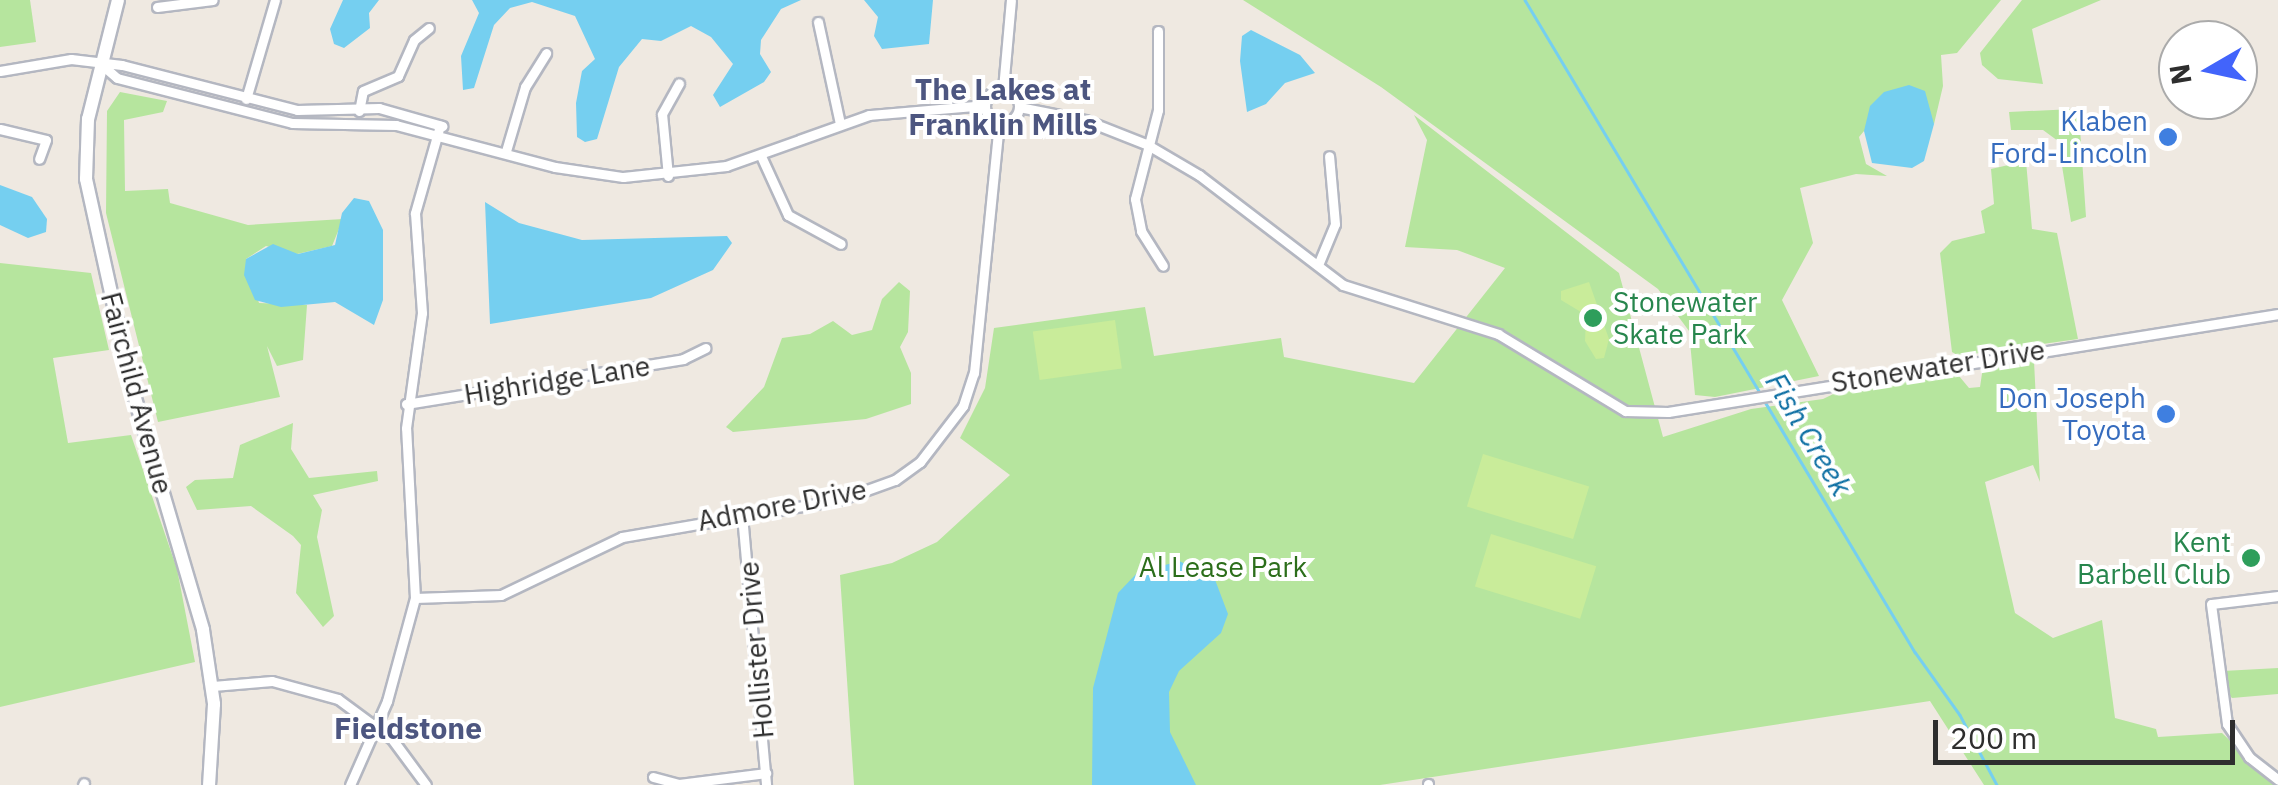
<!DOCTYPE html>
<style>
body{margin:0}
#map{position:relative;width:2278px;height:785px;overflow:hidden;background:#efe9e1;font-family:"IBM Plex Sans",sans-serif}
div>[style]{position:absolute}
.green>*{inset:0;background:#b6e59e}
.pitch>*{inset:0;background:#c9ec9a;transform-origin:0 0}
.water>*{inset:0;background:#75cff0}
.stream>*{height:2.5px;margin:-1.25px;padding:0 1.25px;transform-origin:1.25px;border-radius:1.25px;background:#75cff0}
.roads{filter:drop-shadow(2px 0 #b4b7c1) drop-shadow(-2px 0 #b4b7c1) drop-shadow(0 2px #b4b7c1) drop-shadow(0 -2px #b4b7c1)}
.minor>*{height:9px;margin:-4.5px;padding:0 4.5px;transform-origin:4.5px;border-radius:4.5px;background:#fff}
.minor>.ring{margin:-4.5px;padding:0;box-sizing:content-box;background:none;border:9px solid #fff;border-radius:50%}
.secondary>*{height:12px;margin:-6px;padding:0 6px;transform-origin:6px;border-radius:6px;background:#fff}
.dots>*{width:28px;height:28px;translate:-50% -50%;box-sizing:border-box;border:5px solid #fff;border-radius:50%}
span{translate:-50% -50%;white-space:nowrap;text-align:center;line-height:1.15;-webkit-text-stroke:8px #fff;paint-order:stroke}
.shop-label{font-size:28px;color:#366cbe}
.right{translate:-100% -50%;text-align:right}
.leisure-label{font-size:28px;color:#27864d}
.left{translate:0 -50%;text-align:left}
.street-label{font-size:28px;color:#2e2e2e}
.park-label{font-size:28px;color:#2c6e1b}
.neighbourhood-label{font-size:30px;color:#4d5680;font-weight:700}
.water-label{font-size:30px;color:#0d6fa3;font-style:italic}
.north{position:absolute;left:2158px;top:20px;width:100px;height:100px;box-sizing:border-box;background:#fff;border:2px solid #ababab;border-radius:50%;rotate:261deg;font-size:28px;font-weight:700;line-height:40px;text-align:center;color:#2e2e2e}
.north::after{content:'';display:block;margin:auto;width:35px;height:45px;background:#4264fb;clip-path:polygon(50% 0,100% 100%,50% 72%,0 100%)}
.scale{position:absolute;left:1933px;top:720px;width:302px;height:45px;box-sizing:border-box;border:5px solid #2e2e2e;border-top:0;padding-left:12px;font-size:30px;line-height:35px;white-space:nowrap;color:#2e2e2e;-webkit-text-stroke:8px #fff;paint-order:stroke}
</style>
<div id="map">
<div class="green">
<div style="clip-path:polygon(0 0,30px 0,36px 42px,0 47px)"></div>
<div style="clip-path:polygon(1243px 0,2001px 0,1957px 53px,1941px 55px,1943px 86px,1934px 124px,1927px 116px,1869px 125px,1859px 137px,1866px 164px,1887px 176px,1856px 174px,1800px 188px,1813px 243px,1782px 300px,1819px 376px,1715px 397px,1695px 395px,1689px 331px,1658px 289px,1381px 87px)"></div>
<div style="clip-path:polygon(2022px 0,2101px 0,2032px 29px,2043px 84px,1998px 79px,1982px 65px,1980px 53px)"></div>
<div style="clip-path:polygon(120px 92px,167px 101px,163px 112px,124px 120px,125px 191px,168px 189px,170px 203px,248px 225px,343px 219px,332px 246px,297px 254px,266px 246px,246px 259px,259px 303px,307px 305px,303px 360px,277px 366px,267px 346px,280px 397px,158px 422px,106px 213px,107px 111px)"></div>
<div style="clip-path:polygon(2074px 109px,2079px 114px,2086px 217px,2071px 222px,2058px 141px,2043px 130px,2011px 130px,2009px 112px)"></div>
<div style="clip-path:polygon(1414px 115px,1619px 273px,1663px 437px,1751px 409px,1823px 399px,1850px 386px,1954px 370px,1969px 388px,1980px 387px,1983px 367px,2034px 361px,2040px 482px,2033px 465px,1985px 482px,2015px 613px,2053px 638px,2102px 620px,2115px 718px,2156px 729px,2158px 737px,2222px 733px,2277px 785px,1984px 785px,1930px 701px,1380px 785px,854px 785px,840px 575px,892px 563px,937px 542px,1010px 475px,960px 438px,985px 388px,994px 328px,1145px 307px,1154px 356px,1281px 338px,1284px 357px,1414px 383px,1505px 268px,1457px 250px,1405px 247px,1427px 140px)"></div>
<div style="clip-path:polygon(2026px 161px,2032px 229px,2057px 233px,2078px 339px,1959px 356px,1952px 352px,1940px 253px,1952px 241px,1985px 233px,1981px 211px,1994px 204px,1991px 169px)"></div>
<div style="clip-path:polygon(0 263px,91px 273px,109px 350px,53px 358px,68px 443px,131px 435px,177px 569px,195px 662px,0 707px)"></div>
<div style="clip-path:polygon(899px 282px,910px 291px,908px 332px,900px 347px,911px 373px,911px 404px,866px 419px,733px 432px,726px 427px,764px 387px,782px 338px,810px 334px,833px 321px,852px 335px,872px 330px,882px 299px)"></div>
<div style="clip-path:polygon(293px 423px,291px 449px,309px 478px,377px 471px,378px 481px,313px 495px,322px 510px,317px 537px,334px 616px,323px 627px,296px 593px,301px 545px,293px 536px,251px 506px,197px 510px,186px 487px,195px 480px,233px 478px,240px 445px)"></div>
<div style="clip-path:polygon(2278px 668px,2278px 694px,2232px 698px,2225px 691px,2223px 671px)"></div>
</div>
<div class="pitch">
<div style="clip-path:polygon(1589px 282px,1609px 339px,1604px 358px,1596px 359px,1585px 341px,1586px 315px,1561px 300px,1561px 291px)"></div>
<div style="left:1115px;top:320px;width:49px;height:83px;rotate:82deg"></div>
<div style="left:1483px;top:454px;width:111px;height:55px;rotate:17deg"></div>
<div style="left:1491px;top:534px;width:110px;height:55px;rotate:17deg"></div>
</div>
<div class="water">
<div style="clip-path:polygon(343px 0,379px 0,369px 13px,370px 28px,344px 48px,334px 44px,330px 29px)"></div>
<div style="clip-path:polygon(472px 0,801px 0,781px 9px,761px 40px,760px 54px,771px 72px,764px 82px,720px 107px,713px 95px,733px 64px,711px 37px,691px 26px,661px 41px,642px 39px,619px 67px,597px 139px,585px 142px,577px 137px,576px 103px,582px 71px,595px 59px,575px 16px,532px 2px,510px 8px,494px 25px,474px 88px,463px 90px,461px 56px,479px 13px)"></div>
<div style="clip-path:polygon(864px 0,933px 0,929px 44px,882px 49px,874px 36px,878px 17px)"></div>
<div style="clip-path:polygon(1251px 30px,1300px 55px,1315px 73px,1285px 83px,1266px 104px,1247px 112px,1240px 61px,1242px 36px)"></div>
<div style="clip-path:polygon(1909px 85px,1925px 91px,1934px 124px,1924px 161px,1912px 168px,1872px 163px,1864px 131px,1870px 106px,1884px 92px)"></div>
<div style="clip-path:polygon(0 185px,32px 197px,47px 219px,46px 232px,28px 238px,0 225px)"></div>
<div style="clip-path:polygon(354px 198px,369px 201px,383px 230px,383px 300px,374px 325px,335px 302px,281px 307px,255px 300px,244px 275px,246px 259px,273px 244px,298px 254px,335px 245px,342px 213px)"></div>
<div style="clip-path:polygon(485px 202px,519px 223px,582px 240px,727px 236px,732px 243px,713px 270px,651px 298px,490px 324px)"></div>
<div style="clip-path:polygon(1179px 561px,1214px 577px,1228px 614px,1221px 633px,1179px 671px,1169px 692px,1170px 732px,1196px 785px,1092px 785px,1093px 688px,1118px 593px,1137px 573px)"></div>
</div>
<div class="stream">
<div style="left:1525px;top:0;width:458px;rotate:59.1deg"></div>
<div style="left:1764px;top:400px;width:294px;rotate:59.1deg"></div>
<div style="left:1915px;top:652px;width:77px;rotate:54.5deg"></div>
<div style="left:1960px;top:715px;width:79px;rotate:62.1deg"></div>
</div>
<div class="roads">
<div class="minor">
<div style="left:157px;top:7px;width:56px;rotate:-7.1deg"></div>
<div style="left:818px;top:22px;width:104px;rotate:77.8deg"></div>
<div style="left:1158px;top:31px;width:79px;rotate:90deg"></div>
<div style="left:1158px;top:110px;width:92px;rotate:104.5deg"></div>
<div style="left:1135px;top:199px;width:33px;rotate:79deg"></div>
<div style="left:1141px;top:231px;width:41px;rotate:57.8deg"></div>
<div style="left:101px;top:64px;width:21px;rotate:41deg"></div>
<div style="left:117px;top:78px;width:181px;rotate:14.4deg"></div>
<div style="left:292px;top:123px;width:104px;rotate:1.1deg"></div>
<div style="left:396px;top:125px;width:164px;rotate:14.8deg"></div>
<div style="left:555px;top:167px;width:69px;rotate:8.4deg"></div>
<div style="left:623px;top:177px;width:104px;rotate:-6.1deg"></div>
<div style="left:726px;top:166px;width:152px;rotate:-19.6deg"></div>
<div style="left:869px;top:115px;width:116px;rotate:-4.9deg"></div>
<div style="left:0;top:71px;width:72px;rotate:-9.6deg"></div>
<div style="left:71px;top:59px;width:51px;rotate:6.7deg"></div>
<div style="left:122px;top:65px;width:181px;rotate:14.4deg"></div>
<div style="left:297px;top:110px;width:82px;rotate:-1.4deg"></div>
<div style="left:379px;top:108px;width:66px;rotate:15.9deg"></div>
<div style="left:1003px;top:89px;width:89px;rotate:-84.9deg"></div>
<div class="ring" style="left:985px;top:89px;width:25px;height:25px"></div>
<div style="left:246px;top:99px;width:103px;rotate:-73.7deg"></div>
<div style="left:1019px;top:107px;width:67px;rotate:11.1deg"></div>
<div style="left:1085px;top:120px;width:66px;rotate:21.5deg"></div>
<div style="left:1146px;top:144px;width:61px;rotate:30.3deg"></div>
<div style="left:1199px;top:175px;width:181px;rotate:37.4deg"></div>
<div style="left:1343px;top:285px;width:163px;rotate:17.5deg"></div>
<div style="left:1498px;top:334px;width:149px;rotate:31.2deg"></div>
<div style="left:1625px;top:411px;width:43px;rotate:1.3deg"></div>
<div style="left:1668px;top:412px;width:618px;rotate:-9.13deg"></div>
<div style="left:359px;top:111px;width:20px;rotate:-79deg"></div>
<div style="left:363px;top:91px;width:38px;rotate:-23deg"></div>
<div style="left:398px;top:76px;width:39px;rotate:-66deg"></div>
<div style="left:414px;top:40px;width:19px;rotate:-39deg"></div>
<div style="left:0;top:129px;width:47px;rotate:13.4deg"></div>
<div style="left:46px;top:140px;width:20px;rotate:110deg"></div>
<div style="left:506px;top:151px;width:67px;rotate:-73.5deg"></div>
<div style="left:525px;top:87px;width:40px;rotate:-58deg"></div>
<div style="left:761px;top:156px;width:65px;rotate:65.4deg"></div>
<div style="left:788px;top:215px;width:60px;rotate:28.7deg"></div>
<div style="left:668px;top:176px;width:62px;rotate:-95.5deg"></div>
<div style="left:662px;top:114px;width:35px;rotate:-61deg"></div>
<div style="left:1318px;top:265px;width:44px;rotate:-67.5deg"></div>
<div style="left:1335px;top:224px;width:68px;rotate:-95deg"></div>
<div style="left:406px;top:404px;width:281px;rotate:-9.2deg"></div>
<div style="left:683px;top:359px;width:25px;rotate:-26deg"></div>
<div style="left:742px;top:515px;width:271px;rotate:84.9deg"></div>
<div style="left:2278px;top:596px;width:67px;rotate:173.2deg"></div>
<div style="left:2211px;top:604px;width:121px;rotate:82.4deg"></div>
<div style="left:2227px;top:724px;width:40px;rotate:56deg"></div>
<div style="left:2249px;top:757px;width:37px;rotate:38deg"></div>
<div style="left:415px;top:598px;width:86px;rotate:-2deg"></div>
<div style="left:501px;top:595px;width:134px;rotate:-25.6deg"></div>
<div style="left:622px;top:537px;width:220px;rotate:-9.7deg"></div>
<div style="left:839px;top:500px;width:59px;rotate:-19.7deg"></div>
<div style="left:895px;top:480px;width:31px;rotate:-36deg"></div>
<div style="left:920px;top:462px;width:71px;rotate:-52.5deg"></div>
<div style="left:963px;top:406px;width:35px;rotate:-72deg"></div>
<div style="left:974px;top:373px;width:252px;rotate:-84.3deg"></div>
<div style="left:213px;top:686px;width:59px;rotate:-4.8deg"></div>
<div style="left:272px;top:681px;width:68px;rotate:15.3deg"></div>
<div style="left:338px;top:699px;width:67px;rotate:36.5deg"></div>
<div style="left:392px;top:739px;width:57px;rotate:53.5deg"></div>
<div style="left:653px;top:777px;width:27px;rotate:15deg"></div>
<div style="left:679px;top:784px;width:88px;rotate:-7.2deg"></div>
<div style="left:1428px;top:784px;width:1px;rotate:90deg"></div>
<div style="left:83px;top:785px;width:2px;rotate:-63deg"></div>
<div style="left:350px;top:785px;width:92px;rotate:-66.2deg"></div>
<div style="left:387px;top:701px;width:107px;rotate:-74.8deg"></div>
<div style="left:415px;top:598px;width:170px;rotate:-93deg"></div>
<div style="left:406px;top:428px;width:116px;rotate:-82.1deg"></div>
<div style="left:422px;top:313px;width:100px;rotate:-94deg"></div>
<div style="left:415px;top:213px;width:91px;rotate:-74.1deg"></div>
</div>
<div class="secondary">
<div style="left:118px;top:0;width:123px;rotate:104.1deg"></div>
<div style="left:88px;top:119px;width:60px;rotate:91.9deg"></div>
<div style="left:86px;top:179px;width:214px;rotate:77.6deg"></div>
<div style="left:132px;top:388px;width:252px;rotate:73.6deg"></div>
<div style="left:203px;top:630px;width:75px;rotate:81.5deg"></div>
<div style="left:214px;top:704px;width:81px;rotate:93.5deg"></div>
</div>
</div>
<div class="dots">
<div style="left:2168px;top:137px;background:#3f7fe0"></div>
<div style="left:1593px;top:318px;background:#2e9e5b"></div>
<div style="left:2166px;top:414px;background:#3f7fe0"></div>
<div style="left:2251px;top:558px;background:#2e9e5b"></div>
</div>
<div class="shop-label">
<span class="right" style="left:2148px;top:137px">Klaben<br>Ford-Lincoln</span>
<span class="right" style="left:2146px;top:414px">Don Joseph<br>Toyota</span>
</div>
<div class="leisure-label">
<span class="left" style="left:1613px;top:318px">Stonewater<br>Skate Park</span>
<span class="right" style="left:2231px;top:558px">Kent<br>Barbell Club</span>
</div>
<div class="street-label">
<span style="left:1938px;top:366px;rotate:-9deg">Stonewater Drive</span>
<span style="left:557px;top:380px;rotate:-9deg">Highridge Lane</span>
<span style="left:137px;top:393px;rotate:75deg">Fairchild Avenue</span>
<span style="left:782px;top:505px;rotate:-11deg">Admore Drive</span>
<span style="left:756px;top:650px;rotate:-95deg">Hollister Drive</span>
</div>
<div class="park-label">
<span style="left:1223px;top:567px">Al Lease Park</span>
</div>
<div class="neighbourhood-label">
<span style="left:1003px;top:106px">The Lakes at<br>Franklin Mills</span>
<span style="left:408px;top:728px">Fieldstone</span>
</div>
<div class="water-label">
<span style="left:1809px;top:434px;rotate:59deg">Fish Creek</span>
</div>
<div class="north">N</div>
<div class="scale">200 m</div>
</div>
